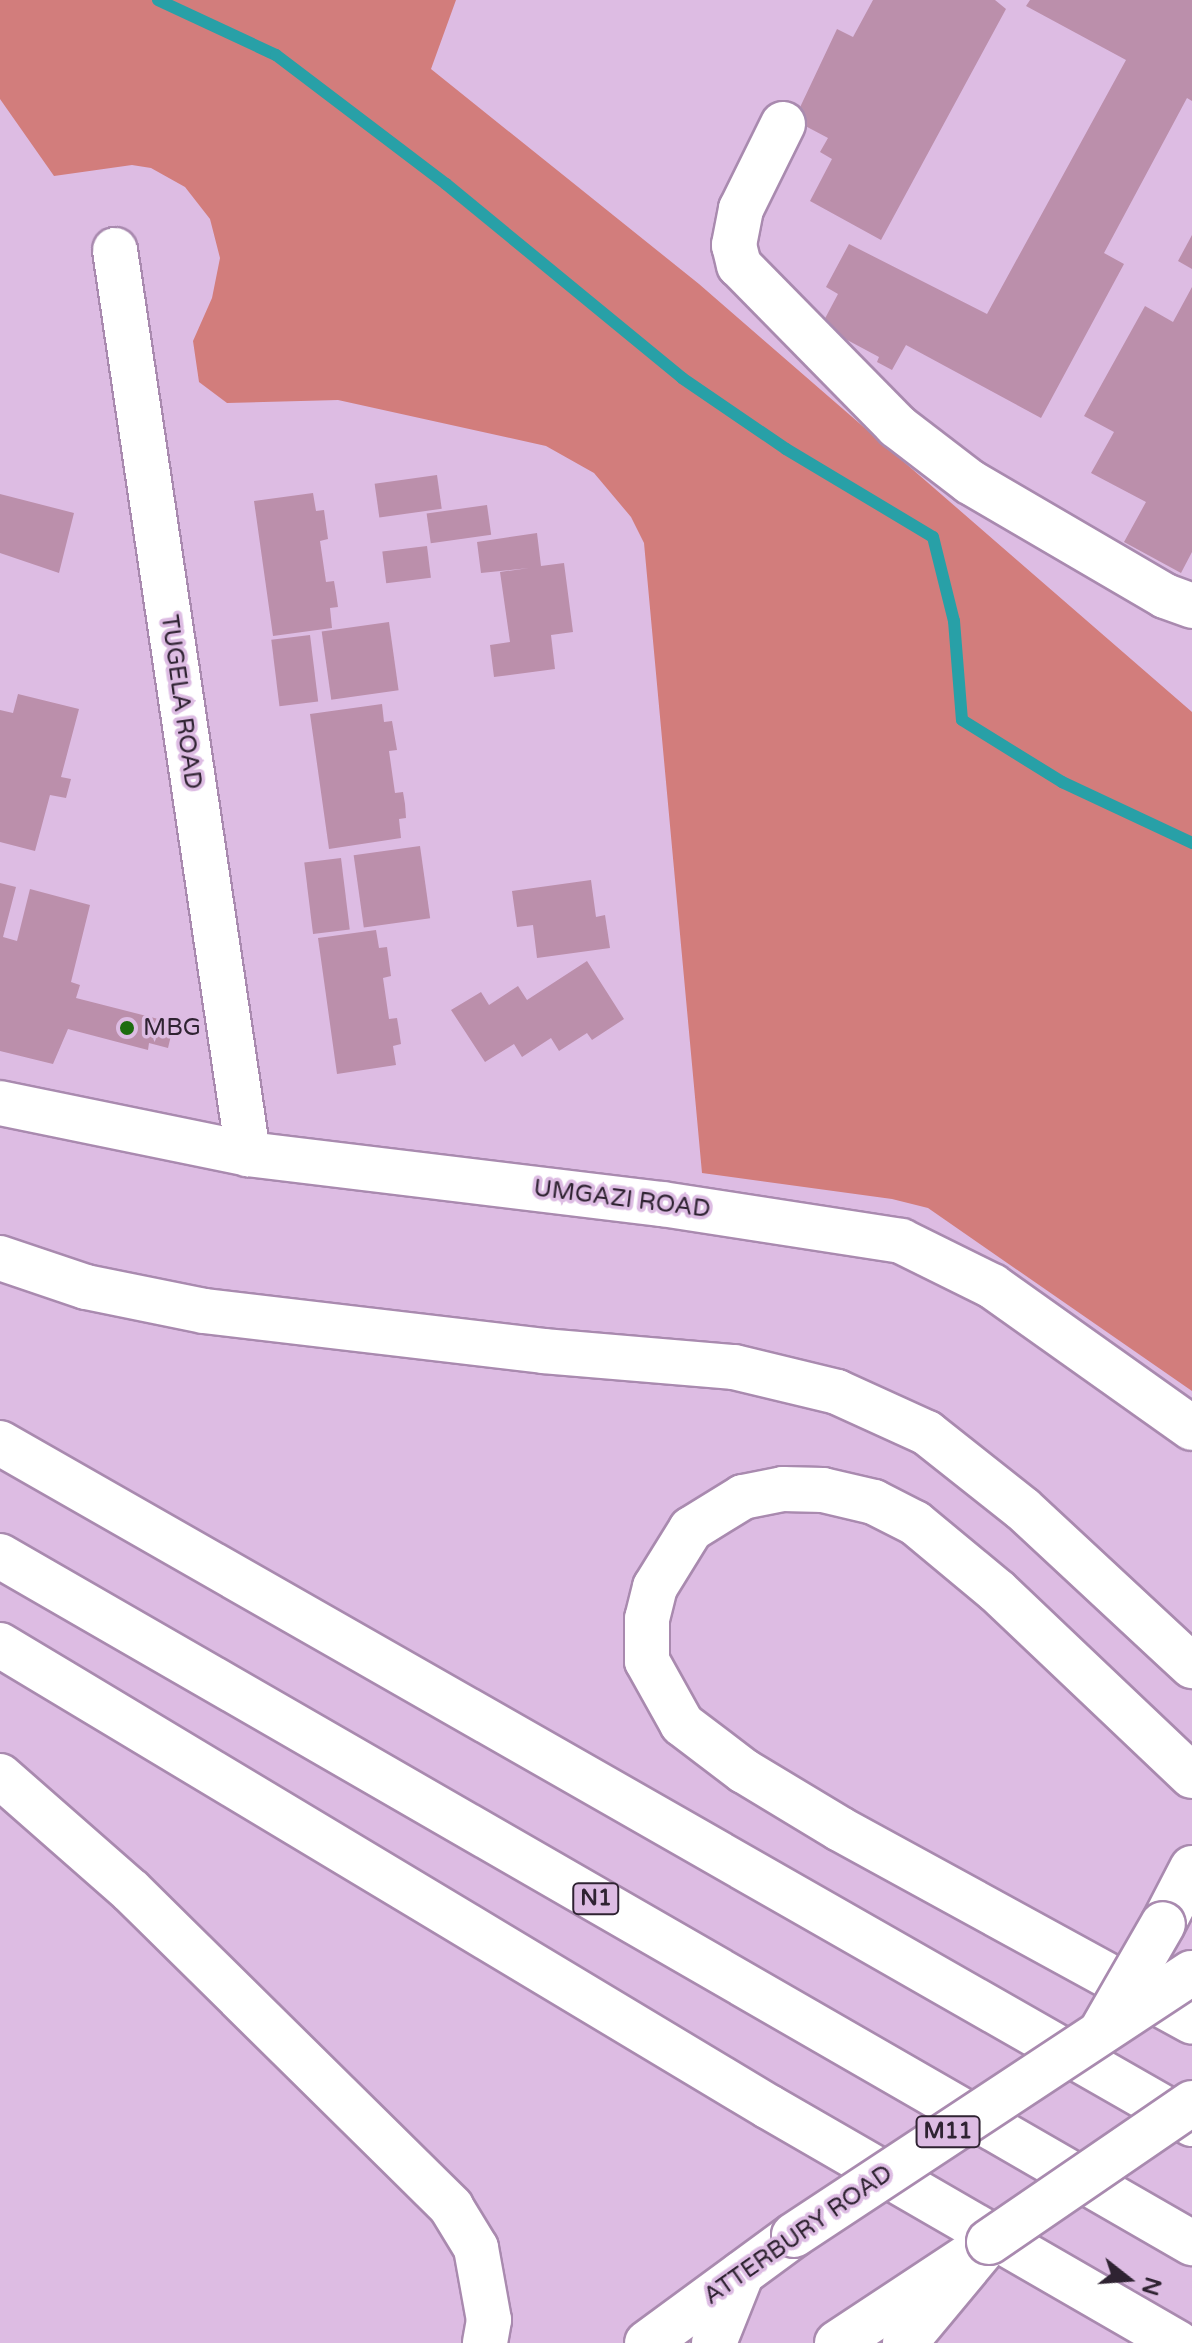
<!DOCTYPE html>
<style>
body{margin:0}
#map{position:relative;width:1192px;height:2343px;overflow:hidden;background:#ddbce3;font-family:"Varela Round",sans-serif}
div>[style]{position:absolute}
.green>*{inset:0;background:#d27d7c}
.stream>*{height:12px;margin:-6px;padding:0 6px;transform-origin:6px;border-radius:6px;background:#28a0a7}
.building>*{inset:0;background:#bb8fab;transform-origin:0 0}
.roads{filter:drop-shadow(2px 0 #a98aaf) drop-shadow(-2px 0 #a98aaf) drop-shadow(0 2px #a98aaf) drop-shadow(0 -2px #a98aaf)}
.minor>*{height:44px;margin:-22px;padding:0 22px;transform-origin:22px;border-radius:22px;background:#fff}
.major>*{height:44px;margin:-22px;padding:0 22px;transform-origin:22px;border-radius:22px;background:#fff}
.highway>*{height:44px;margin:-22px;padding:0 22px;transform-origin:22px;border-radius:22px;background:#fff}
.bridges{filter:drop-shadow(2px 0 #a98aaf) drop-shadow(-2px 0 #a98aaf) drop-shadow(0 2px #a98aaf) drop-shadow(0 -2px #a98aaf)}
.major-bridge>*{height:44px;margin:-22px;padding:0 22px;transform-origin:22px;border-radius:22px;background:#fff}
.highway-bridge>*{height:44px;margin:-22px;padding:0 22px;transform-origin:22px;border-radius:22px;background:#fff}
.dots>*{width:22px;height:22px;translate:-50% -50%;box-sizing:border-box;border:4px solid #ddbce3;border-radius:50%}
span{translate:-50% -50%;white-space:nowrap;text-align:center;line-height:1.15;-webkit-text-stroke:7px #ddbce3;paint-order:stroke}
.shield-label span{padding:2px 6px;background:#ddbce3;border:2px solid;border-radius:6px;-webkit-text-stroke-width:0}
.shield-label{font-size:22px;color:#2f2332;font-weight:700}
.street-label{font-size:24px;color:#2f2332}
.poi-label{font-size:24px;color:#2f2332}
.left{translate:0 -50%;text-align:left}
.north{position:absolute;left:1088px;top:2239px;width:80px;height:80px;-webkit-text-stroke:6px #ddbce3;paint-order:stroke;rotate:107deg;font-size:22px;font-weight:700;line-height:32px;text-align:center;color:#2f2332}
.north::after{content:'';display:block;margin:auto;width:28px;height:36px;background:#2f2332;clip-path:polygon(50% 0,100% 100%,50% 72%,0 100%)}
</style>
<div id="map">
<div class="green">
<div style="clip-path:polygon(0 0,456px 0,431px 69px,699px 284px,1192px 712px,1192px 1391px,928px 1208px,892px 1199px,702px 1173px,644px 543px,631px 517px,594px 473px,546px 446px,338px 400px,227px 403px,199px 382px,193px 341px,212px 298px,220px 258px,210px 219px,185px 187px,151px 168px,132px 165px,54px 176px,0 99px)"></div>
</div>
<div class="stream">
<div style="left:158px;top:0;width:130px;rotate:25deg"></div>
<div style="left:276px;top:55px;width:213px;rotate:37.2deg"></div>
<div style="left:446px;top:184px;width:306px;rotate:39.4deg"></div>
<div style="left:682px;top:378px;width:126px;rotate:34.3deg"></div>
<div style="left:786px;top:449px;width:171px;rotate:30.9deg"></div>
<div style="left:933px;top:537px;width:87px;rotate:76deg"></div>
<div style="left:954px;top:621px;width:99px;rotate:85.4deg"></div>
<div style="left:962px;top:720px;width:118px;rotate:31.8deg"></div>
<div style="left:1062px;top:782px;width:144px;rotate:25.1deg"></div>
</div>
<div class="building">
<div style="clip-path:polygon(873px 0,995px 0,1006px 9px,881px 240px,810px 201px,832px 159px,820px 152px,828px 138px,794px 120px,837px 29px,853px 37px)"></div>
<div style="clip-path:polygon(1030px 0,1192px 0,1192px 101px,1187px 98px,1104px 253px,1124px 264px,1041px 418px,906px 345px,892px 370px,877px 362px,879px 357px,821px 326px,838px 294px,826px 287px,849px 244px,987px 314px,1126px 60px,1026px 6px)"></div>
<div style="clip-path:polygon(1192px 235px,1192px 269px,1178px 261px)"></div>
<div style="clip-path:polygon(1192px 287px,1192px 552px,1181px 573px,1124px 542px,1146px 502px,1091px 473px,1114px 432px,1084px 416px,1145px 306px,1173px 322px)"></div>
<div style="left:437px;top:475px;width:34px;height:63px;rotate:82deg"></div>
<div style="clip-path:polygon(313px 493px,316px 511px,324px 510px,328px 539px,320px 541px,326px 582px,334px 581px,336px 593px,338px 607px,330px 608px,332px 628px,273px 636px,254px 501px)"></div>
<div style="clip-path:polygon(0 494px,74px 513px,59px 573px,0 553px)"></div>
<div style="left:487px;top:505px;width:30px;height:61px;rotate:82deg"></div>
<div style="clip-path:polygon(537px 533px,541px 566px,564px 563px,573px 632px,551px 635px,555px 669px,494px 677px,490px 645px,510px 642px,500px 572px,529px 568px,481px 573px,477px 542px)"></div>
<div style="left:427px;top:546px;width:32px;height:45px;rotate:83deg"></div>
<div style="left:389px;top:622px;width:69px;height:68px;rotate:82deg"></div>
<div style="left:310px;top:635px;width:67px;height:39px;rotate:83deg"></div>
<div style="clip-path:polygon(18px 694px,79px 709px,61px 777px,71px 779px,66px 798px,50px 795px,35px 851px,0 842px,0 710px,13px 713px)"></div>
<div style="clip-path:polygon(382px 704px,384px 722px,392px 721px,397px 750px,389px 751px,395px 793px,403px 792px,405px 804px,406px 818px,399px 819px,401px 838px,329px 849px,310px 714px)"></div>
<div style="left:420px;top:846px;width:73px;height:67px;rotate:82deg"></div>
<div style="left:341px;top:858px;width:72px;height:37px;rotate:83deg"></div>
<div style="clip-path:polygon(591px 880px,596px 917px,605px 915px,610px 948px,537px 958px,533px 925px,517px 927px,512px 891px)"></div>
<div style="clip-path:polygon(0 883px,16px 887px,3px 937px,17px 941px,30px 889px,90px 905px,71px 982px,80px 985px,76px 998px,174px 1023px,168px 1048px,149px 1043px,148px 1050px,68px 1029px,53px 1064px,0 1051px)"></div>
<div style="clip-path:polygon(376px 930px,379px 948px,387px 947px,391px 976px,383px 978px,389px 1019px,397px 1018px,399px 1030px,401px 1044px,393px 1046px,396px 1065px,337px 1074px,318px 938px)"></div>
<div style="clip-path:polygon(587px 961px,624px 1019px,592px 1040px,587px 1033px,559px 1051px,551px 1038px,522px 1057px,514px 1044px,485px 1062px,451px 1010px,481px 992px,489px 1005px,518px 986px,527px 1000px)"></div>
</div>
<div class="roads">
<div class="minor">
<div style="left:783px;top:124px;width:95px;rotate:116.3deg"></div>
<div style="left:741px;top:209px;width:37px;rotate:101deg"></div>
<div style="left:734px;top:245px;width:21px;rotate:76deg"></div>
<div style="left:739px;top:265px;width:226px;rotate:45.5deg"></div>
<div style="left:897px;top:426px;width:92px;rotate:37.5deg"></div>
<div style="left:970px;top:482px;width:226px;rotate:30.3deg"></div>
<div style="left:1165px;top:596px;width:29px;rotate:20deg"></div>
<div style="left:115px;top:250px;width:914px;rotate:81.63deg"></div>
<div style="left:0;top:1103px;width:253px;rotate:11.6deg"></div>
<div style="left:248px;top:1154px;width:418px;rotate:6.9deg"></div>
<div style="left:663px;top:1204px;width:241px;rotate:8.8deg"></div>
<div style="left:901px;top:1241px;width:102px;rotate:26.3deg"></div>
<div style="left:992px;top:1286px;width:245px;rotate:35.4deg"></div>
</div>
<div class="major">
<div style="left:647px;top:2343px;width:182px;rotate:-36.3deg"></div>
<div style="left:837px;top:2343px;width:165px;rotate:-33.4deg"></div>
</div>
<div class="highway">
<div style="left:0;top:1258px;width:91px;rotate:18.6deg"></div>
<div style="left:86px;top:1287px;width:120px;rotate:11.5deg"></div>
<div style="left:204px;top:1311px;width:341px;rotate:6.7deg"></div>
<div style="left:543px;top:1351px;width:192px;rotate:4.8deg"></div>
<div style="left:734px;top:1367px;width:106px;rotate:13.6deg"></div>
<div style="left:837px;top:1392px;width:99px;rotate:24.5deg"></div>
<div style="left:927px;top:1433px;width:122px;rotate:38.4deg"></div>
<div style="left:1023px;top:1509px;width:231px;rotate:42.9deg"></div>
<div style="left:0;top:1443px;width:1373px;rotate:29.74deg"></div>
<div style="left:0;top:1556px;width:1376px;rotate:29.96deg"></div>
<div style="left:0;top:1645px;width:897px;rotate:31deg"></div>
<div style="left:769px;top:2107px;width:472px;rotate:30deg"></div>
<div style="left:0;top:1776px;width:174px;rotate:41.3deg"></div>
<div style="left:131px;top:1891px;width:450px;rotate:44.6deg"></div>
<div style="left:451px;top:2207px;width:48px;rotate:58.6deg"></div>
<div style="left:476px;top:2248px;width:73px;rotate:79.8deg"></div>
<div style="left:489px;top:2320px;width:23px;rotate:100deg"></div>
<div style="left:1192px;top:1776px;width:269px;rotate:-136.5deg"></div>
<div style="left:997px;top:1591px;width:107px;rotate:-140.3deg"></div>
<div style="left:915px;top:1523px;width:46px;rotate:-152.9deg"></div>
<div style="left:874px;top:1502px;width:52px;rotate:-166.8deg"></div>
<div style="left:823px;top:1490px;width:40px;rotate:-178.6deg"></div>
<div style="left:783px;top:1489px;width:41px;rotate:168.7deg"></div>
<div style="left:743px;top:1497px;width:61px;rotate:148.4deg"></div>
<div style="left:691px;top:1529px;width:68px;rotate:121.8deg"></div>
<div style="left:655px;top:1587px;width:33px;rotate:104deg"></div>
<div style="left:647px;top:1619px;width:42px;rotate:90deg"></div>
<div style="left:647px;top:1661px;width:72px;rotate:60.9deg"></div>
<div style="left:682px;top:1724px;width:78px;rotate:37.2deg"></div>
<div style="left:744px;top:1771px;width:112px;rotate:31.1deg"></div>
<div style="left:840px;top:1829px;width:401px;rotate:28.7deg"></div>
<div style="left:1163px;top:1924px;width:63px;rotate:-62.6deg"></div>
<div style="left:714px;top:2343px;width:75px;rotate:-68.2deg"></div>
<div style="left:905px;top:2343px;width:131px;rotate:-50.3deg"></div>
</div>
</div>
<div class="bridges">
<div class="major-bridge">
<div style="left:794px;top:2235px;width:476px;rotate:-33.4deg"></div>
<div style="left:989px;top:2242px;width:246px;rotate:-34.4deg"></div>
</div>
<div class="highway-bridge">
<div style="left:1102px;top:2030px;width:122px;rotate:-60.1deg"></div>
</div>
</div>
<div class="dots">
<div style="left:127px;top:1028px;background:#1d6c0f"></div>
</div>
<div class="shield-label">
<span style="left:596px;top:1899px">N1</span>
<span style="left:948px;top:2132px">M11</span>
</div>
<div class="street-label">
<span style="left:181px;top:702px;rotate:82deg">TUGELA ROAD</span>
<span style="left:622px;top:1199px;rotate:7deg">UMGAZI ROAD</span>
<span style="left:798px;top:2235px;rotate:-35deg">ATTERBURY ROAD</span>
</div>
<div class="poi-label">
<span class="left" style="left:143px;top:1028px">MBG</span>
</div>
<div class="north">N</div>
</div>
